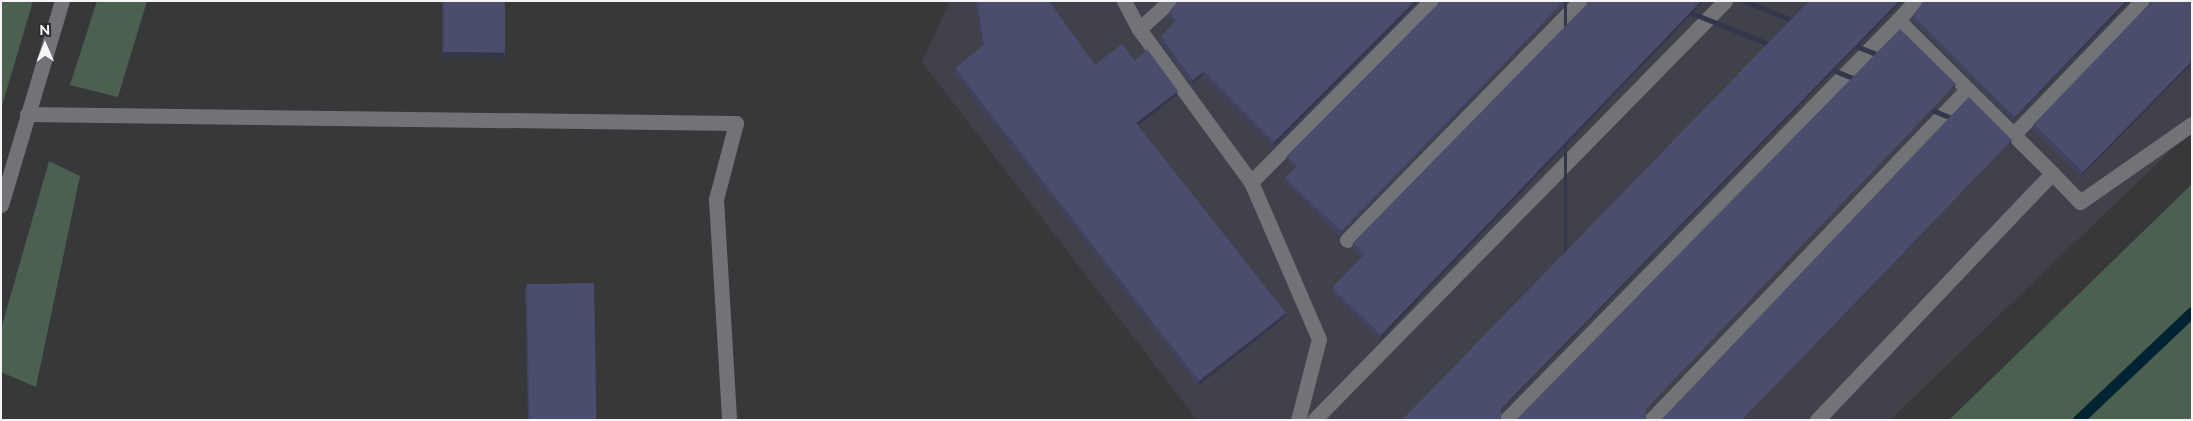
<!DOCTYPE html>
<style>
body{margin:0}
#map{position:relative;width:2193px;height:421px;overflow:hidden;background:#37383a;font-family:Raleway,sans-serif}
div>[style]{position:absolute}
.built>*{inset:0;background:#40414a}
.green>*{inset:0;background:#4c604f}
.stream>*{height:11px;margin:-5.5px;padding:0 5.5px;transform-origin:5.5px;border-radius:5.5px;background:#002434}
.minor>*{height:15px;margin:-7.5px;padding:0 7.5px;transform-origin:7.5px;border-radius:7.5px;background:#727376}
.wall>*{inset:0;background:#40435d;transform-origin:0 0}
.shaded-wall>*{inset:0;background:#34374c;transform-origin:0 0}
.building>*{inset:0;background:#4a4e6c;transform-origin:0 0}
span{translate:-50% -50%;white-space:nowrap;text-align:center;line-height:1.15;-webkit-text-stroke:4.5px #2d2d30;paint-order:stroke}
.frame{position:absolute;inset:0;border:2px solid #f5f5f7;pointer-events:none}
.north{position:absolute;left:20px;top:20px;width:50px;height:50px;-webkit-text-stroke:4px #2d2d30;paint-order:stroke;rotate:359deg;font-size:14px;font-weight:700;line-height:20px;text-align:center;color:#f5f5f7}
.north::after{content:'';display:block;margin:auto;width:18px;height:22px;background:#f5f5f7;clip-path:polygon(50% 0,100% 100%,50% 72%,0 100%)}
</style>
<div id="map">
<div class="built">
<div style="clip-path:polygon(950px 1px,2192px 1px,2192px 130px,1890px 420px,1197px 420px,922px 62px)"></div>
</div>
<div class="green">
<div style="clip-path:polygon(1px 1px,33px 1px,1px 109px)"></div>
<div style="clip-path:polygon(97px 1px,147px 1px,118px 97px,70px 85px)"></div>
<div style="clip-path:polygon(49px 161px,80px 176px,36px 387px,1px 372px,1px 329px)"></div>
<div style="clip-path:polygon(2192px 184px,2192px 420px,1949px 420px)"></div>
</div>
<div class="stream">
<div style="left:2078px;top:420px;width:157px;rotate:-43.5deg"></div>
</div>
<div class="minor">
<div style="left:1124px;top:1px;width:32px;rotate:62deg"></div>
<div style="left:1139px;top:29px;width:190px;rotate:53.8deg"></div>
<div style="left:1251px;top:182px;width:171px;rotate:66.6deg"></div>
<div style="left:1319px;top:339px;width:84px;rotate:104.5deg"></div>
<div style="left:1898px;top:20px;width:25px;rotate:-48deg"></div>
<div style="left:1139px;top:29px;width:42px;rotate:-42.1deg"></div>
<div style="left:27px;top:114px;width:709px;rotate:0.73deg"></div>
<div style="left:736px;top:123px;width:79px;rotate:104.7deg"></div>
<div style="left:716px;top:199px;width:221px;rotate:86.6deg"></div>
<div style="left:2013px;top:135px;width:186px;rotate:-46.1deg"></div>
<div style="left:1251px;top:182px;width:255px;rotate:-45.2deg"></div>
<div style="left:1px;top:205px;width:213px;rotate:-73.4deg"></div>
<div style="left:1347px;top:240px;width:334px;rotate:-45.7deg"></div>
<div style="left:1314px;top:420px;width:587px;rotate:-45.55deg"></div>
<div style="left:1506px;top:420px;width:560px;rotate:-45.58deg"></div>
<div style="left:1898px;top:20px;width:217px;rotate:44.8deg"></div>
<div style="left:1651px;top:420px;width:458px;rotate:-46.3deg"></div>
<div style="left:1817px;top:420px;width:341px;rotate:-46.4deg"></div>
<div style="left:2052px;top:173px;width:40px;rotate:46deg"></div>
<div style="left:2080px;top:202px;width:136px;rotate:-34.9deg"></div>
</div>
<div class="wall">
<div style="left:442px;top:1px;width:63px;height:56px"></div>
<div style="clip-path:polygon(975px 1px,1049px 1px,1095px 65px,1135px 61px,1176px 96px,1138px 125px,1286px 313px,1284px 318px,1198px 386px,953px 72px,955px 68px,982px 47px)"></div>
<div style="clip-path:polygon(1178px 1px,1418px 1px,1273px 147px,1202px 76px,1191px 84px,1159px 41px,1161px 36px,1174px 24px,1168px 15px,1170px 11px)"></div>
<div style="clip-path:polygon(1438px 1px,1567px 1px,1339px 236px,1284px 182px,1285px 178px,1294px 169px,1286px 160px,1287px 156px,1438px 5px)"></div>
<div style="clip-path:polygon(1587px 1px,1704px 1px,1380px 340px,1331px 293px,1332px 288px,1361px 257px,1352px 248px,1353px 243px,1587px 5px)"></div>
<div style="clip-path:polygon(1923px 1px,2129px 1px,2013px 121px,1911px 20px,1913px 15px,1923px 3px)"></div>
<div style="clip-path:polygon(2149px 1px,2192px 1px,2081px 176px,2032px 129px,2034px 124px,2149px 5px)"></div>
<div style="clip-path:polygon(527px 285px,596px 420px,528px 420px,525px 289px)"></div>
</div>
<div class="shaded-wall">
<div style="clip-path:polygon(1415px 1px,1418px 1px,1273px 147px,1274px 142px)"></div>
<div style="left:1564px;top:1px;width:3px;height:320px"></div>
<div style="clip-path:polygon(1701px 1px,1704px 1px,1380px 340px,1381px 335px)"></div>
<div style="clip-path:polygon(1899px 1px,1902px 1px,1499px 413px,1501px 409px)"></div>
<div style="clip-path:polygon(2126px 1px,2129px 1px,2013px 121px,2015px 117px)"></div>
<div style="left:443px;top:52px;width:61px;height:5px;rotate:1deg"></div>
<div style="clip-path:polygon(2192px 61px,2192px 64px,2081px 176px,2083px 172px)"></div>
<div style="clip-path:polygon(1204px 71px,1202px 76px,1191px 84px,1193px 80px)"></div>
<div style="left:1956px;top:84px;width:5px;height:449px;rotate:112deg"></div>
<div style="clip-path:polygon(1178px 91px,1176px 96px,1135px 128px,1136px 123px)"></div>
<div style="left:2012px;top:140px;width:5px;height:389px;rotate:112deg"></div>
<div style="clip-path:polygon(1286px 313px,1284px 318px,1198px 386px,1199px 381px)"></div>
</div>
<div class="building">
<div style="left:444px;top:1px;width:61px;height:51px"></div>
<div style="clip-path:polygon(977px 1px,1049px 1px,1095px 65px,1122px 44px,1135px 61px,1147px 49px,1178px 91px,1136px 123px,1286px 313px,1199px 381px,955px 68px,984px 45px)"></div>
<div style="clip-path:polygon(1179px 1px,1415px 1px,1274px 142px,1204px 71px,1193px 80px,1161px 36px,1176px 21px,1170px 11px)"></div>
<div style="clip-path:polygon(1439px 1px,1564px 1px,1341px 231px,1285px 178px,1297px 166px,1287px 156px,1439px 3px)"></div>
<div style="clip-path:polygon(1588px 1px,1701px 1px,1381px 335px,1332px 288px,1365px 254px,1353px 243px,1588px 3px)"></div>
<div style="clip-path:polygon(1809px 1px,1899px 1px,1501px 409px,1501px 420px,1402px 420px)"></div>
<div style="clip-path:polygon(1924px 1px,2126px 1px,2015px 117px,1913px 15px)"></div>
<div style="clip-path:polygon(2150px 1px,2192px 1px,2192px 61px,2083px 172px,2034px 124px,2150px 3px)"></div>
<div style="clip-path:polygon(1900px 29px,1956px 84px,1646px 409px,1646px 420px,1516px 420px)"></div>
<div style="clip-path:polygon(1969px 97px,2012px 140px,1742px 420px,1661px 420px)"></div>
<div style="left:594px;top:283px;width:137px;height:67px;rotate:89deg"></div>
</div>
<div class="frame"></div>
<div class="north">N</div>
</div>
